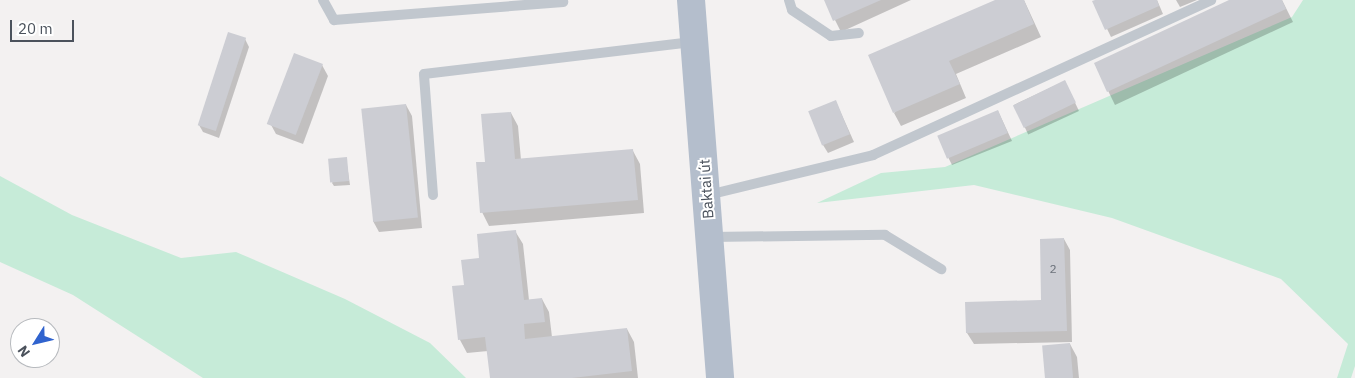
<!DOCTYPE html>
<meta charset="utf-8">
<style>
body{margin:0}
#map{position:relative;width:1355px;height:378px;overflow:hidden;background:#f3f1f1;font-family:"IBM Plex Sans",sans-serif}
div>[style]{position:absolute}
.green>*{inset:0;background:#c6ebd8}
.shadow>*{inset:0;background:#0003;transform-origin:0 0}
.building>*{inset:0;background:#cccdd3;transform-origin:0 0}
.lane>*{height:10px;margin:-5px;padding:0 5px;transform-origin:5px;border-radius:5px;background:#c1c7ce}
.primary>*{height:28px;margin:-14px;padding:0 14px;transform-origin:14px;border-radius:14px;background:#b4becc}
span{translate:-50% -50%;white-space:nowrap;text-align:center;line-height:1.15;-webkit-text-stroke:4px #fff;paint-order:stroke}
.number-label{font-size:12px;color:#6b717a}
.number-label span{-webkit-text-stroke-width:0}
.street-label{font-size:15px;color:#4b525c}
.north{position:absolute;left:10px;top:318px;width:50px;height:50px;box-sizing:border-box;background:#fff;border:1px solid #b7babe;border-radius:50%;rotate:234deg;font-size:14px;font-weight:700;line-height:20px;text-align:center;color:#4b525c}
.north::after{content:'';display:block;margin:auto;width:18px;height:22px;background:#3063ce;clip-path:polygon(50% 0,100% 100%,50% 72%,0 100%)}
.scale{position:absolute;left:10px;top:20px;width:64px;height:22px;box-sizing:border-box;border:2px solid #4b525c;border-top:0;padding-left:6px;font-size:15px;line-height:18px;white-space:nowrap;color:#4b525c;-webkit-text-stroke:4px #fff;paint-order:stroke}
</style>
<div id="map">
<div class="green">
<div style="clip-path:polygon(1303px 0,1355px 0,1355px 366px,1351px 378px,1337px 378px,1348px 344px,1281px 279px,1112px 218px,974px 185px,817px 203px,881px 173px,945px 167px,1292px 17px)"></div>
<div style="clip-path:polygon(0 176px,72px 215px,181px 258px,236px 252px,345px 299px,430px 343px,466px 378px,203px 378px,73px 295px,0 262px)"></div>
</div>
<div class="shadow">
<div style="clip-path:polygon(825px 0,911px 0,841px 32px)"></div>
<div style="clip-path:polygon(998px 0,1024px 0,1041px 37px,956px 74px,966px 98px,901px 126px,894px 113px)"></div>
<div style="clip-path:polygon(1098px 0,1157px 0,1163px 14px,1111px 37px,1094px 2px)"></div>
<div style="clip-path:polygon(1176px 0,1197px 0,1180px 7px)"></div>
<div style="clip-path:polygon(1232px 0,1282px 0,1293px 22px,1115px 105px,1095px 64px)"></div>
<div style="clip-path:polygon(245px 39px,249px 47px,219px 138px,203px 132px,199px 125px)"></div>
<div style="clip-path:polygon(322px 65px,328px 76px,303px 144px,276px 134px,270px 123px)"></div>
<div style="left:1065px;top:81px;width:33px;height:56px;rotate:65deg"></div>
<div style="clip-path:polygon(836px 102px,854px 142px,828px 153px,823px 145px)"></div>
<div style="clip-path:polygon(406px 105px,412px 116px,422px 228px,379px 232px,373px 221px)"></div>
<div style="clip-path:polygon(998px 111px,1012px 141px,952px 165px,948px 157px)"></div>
<div style="clip-path:polygon(511px 113px,518px 126px,521px 160px,633px 151px,640px 164px,644px 213px,489px 226px,482px 212px,487px 163px)"></div>
<div style="clip-path:polygon(346px 158px,350px 185px,334px 186px,332px 183px)"></div>
<div style="clip-path:polygon(515px 231px,523px 244px,529px 300px,542px 299px,549px 312px,552px 337px,627px 329px,634px 342px,638px 378px,491px 378px,488px 351px,467px 353px,460px 340px,453px 287px,465px 286px,481px 259px)"></div>
<div style="clip-path:polygon(1064px 239px,1070px 250px,1072px 342px,974px 344px,967px 333px,967px 303px,1043px 301px)"></div>
<div style="clip-path:polygon(1070px 344px,1077px 357px,1079px 378px,1046px 378px)"></div>
</div>
<div class="building">
<div style="clip-path:polygon(824px 0,881px 0,833px 21px)"></div>
<div style="clip-path:polygon(995px 0,1024px 0,1034px 24px,949px 61px,960px 84px,893px 113px,868px 55px)"></div>
<div style="clip-path:polygon(1095px 0,1157px 0,1159px 6px,1105px 30px,1092px 1px)"></div>
<div style="clip-path:polygon(1229px 0,1282px 0,1286px 9px,1107px 92px,1094px 63px)"></div>
<div style="left:228px;top:32px;width:19px;height:98px;rotate:18deg"></div>
<div style="left:294px;top:53px;width:31px;height:76px;rotate:21deg"></div>
<div style="left:1065px;top:80px;width:25px;height:58px;rotate:64deg"></div>
<div style="left:836px;top:100px;width:37px;height:30px;rotate:68deg"></div>
<div style="left:406px;top:104px;width:114px;height:45px;rotate:84deg"></div>
<div style="left:998px;top:110px;width:25px;height:66px;rotate:67deg"></div>
<div style="clip-path:polygon(511px 112px,515px 159px,633px 149px,638px 200px,480px 213px,476px 162px,485px 162px,481px 114px)"></div>
<div style="left:347px;top:157px;width:24px;height:19px;rotate:85deg"></div>
<div style="clip-path:polygon(516px 230px,524px 300px,542px 298px,545px 322px,524px 324px,525px 339px,627px 328px,632px 371px,572px 378px,490px 378px,485px 337px,458px 340px,452px 286px,464px 285px,461px 260px,479px 258px,477px 234px)"></div>
<div style="clip-path:polygon(1064px 238px,1067px 331px,966px 333px,965px 302px,1041px 300px,1040px 239px)"></div>
<div style="left:1070px;top:343px;width:35px;height:28px;rotate:85deg"></div>
</div>
<div class="lane">
<div style="left:323px;top:0;width:23px;rotate:61deg"></div>
<div style="left:334px;top:20px;width:230px;rotate:-4.5deg"></div>
<div style="left:789px;top:0;width:10px;rotate:73deg"></div>
<div style="left:792px;top:10px;width:47px;rotate:33.7deg"></div>
<div style="left:831px;top:36px;width:28px;rotate:-6deg"></div>
<div style="left:433px;top:195px;width:121px;rotate:-94.3deg"></div>
<div style="left:424px;top:74px;width:272px;rotate:-6.8deg"></div>
<div style="left:708px;top:195px;width:170px;rotate:-13.6deg"></div>
<div style="left:873px;top:155px;width:372px;rotate:-24.6deg"></div>
<div style="left:711px;top:237px;width:174px;rotate:-0.7deg"></div>
<div style="left:885px;top:235px;width:66px;rotate:31.3deg"></div>
</div>
<div class="primary">
<div style="left:691px;top:0;width:379px;rotate:85.6deg"></div>
</div>
<div class="number-label">
<span style="left:1053px;top:269px">2</span>
</div>
<div class="street-label">
<span style="left:706px;top:189px;rotate:-94deg">Baktai út</span>
</div>
<div class="north">N</div>
<div class="scale">20 m</div>
</div>
